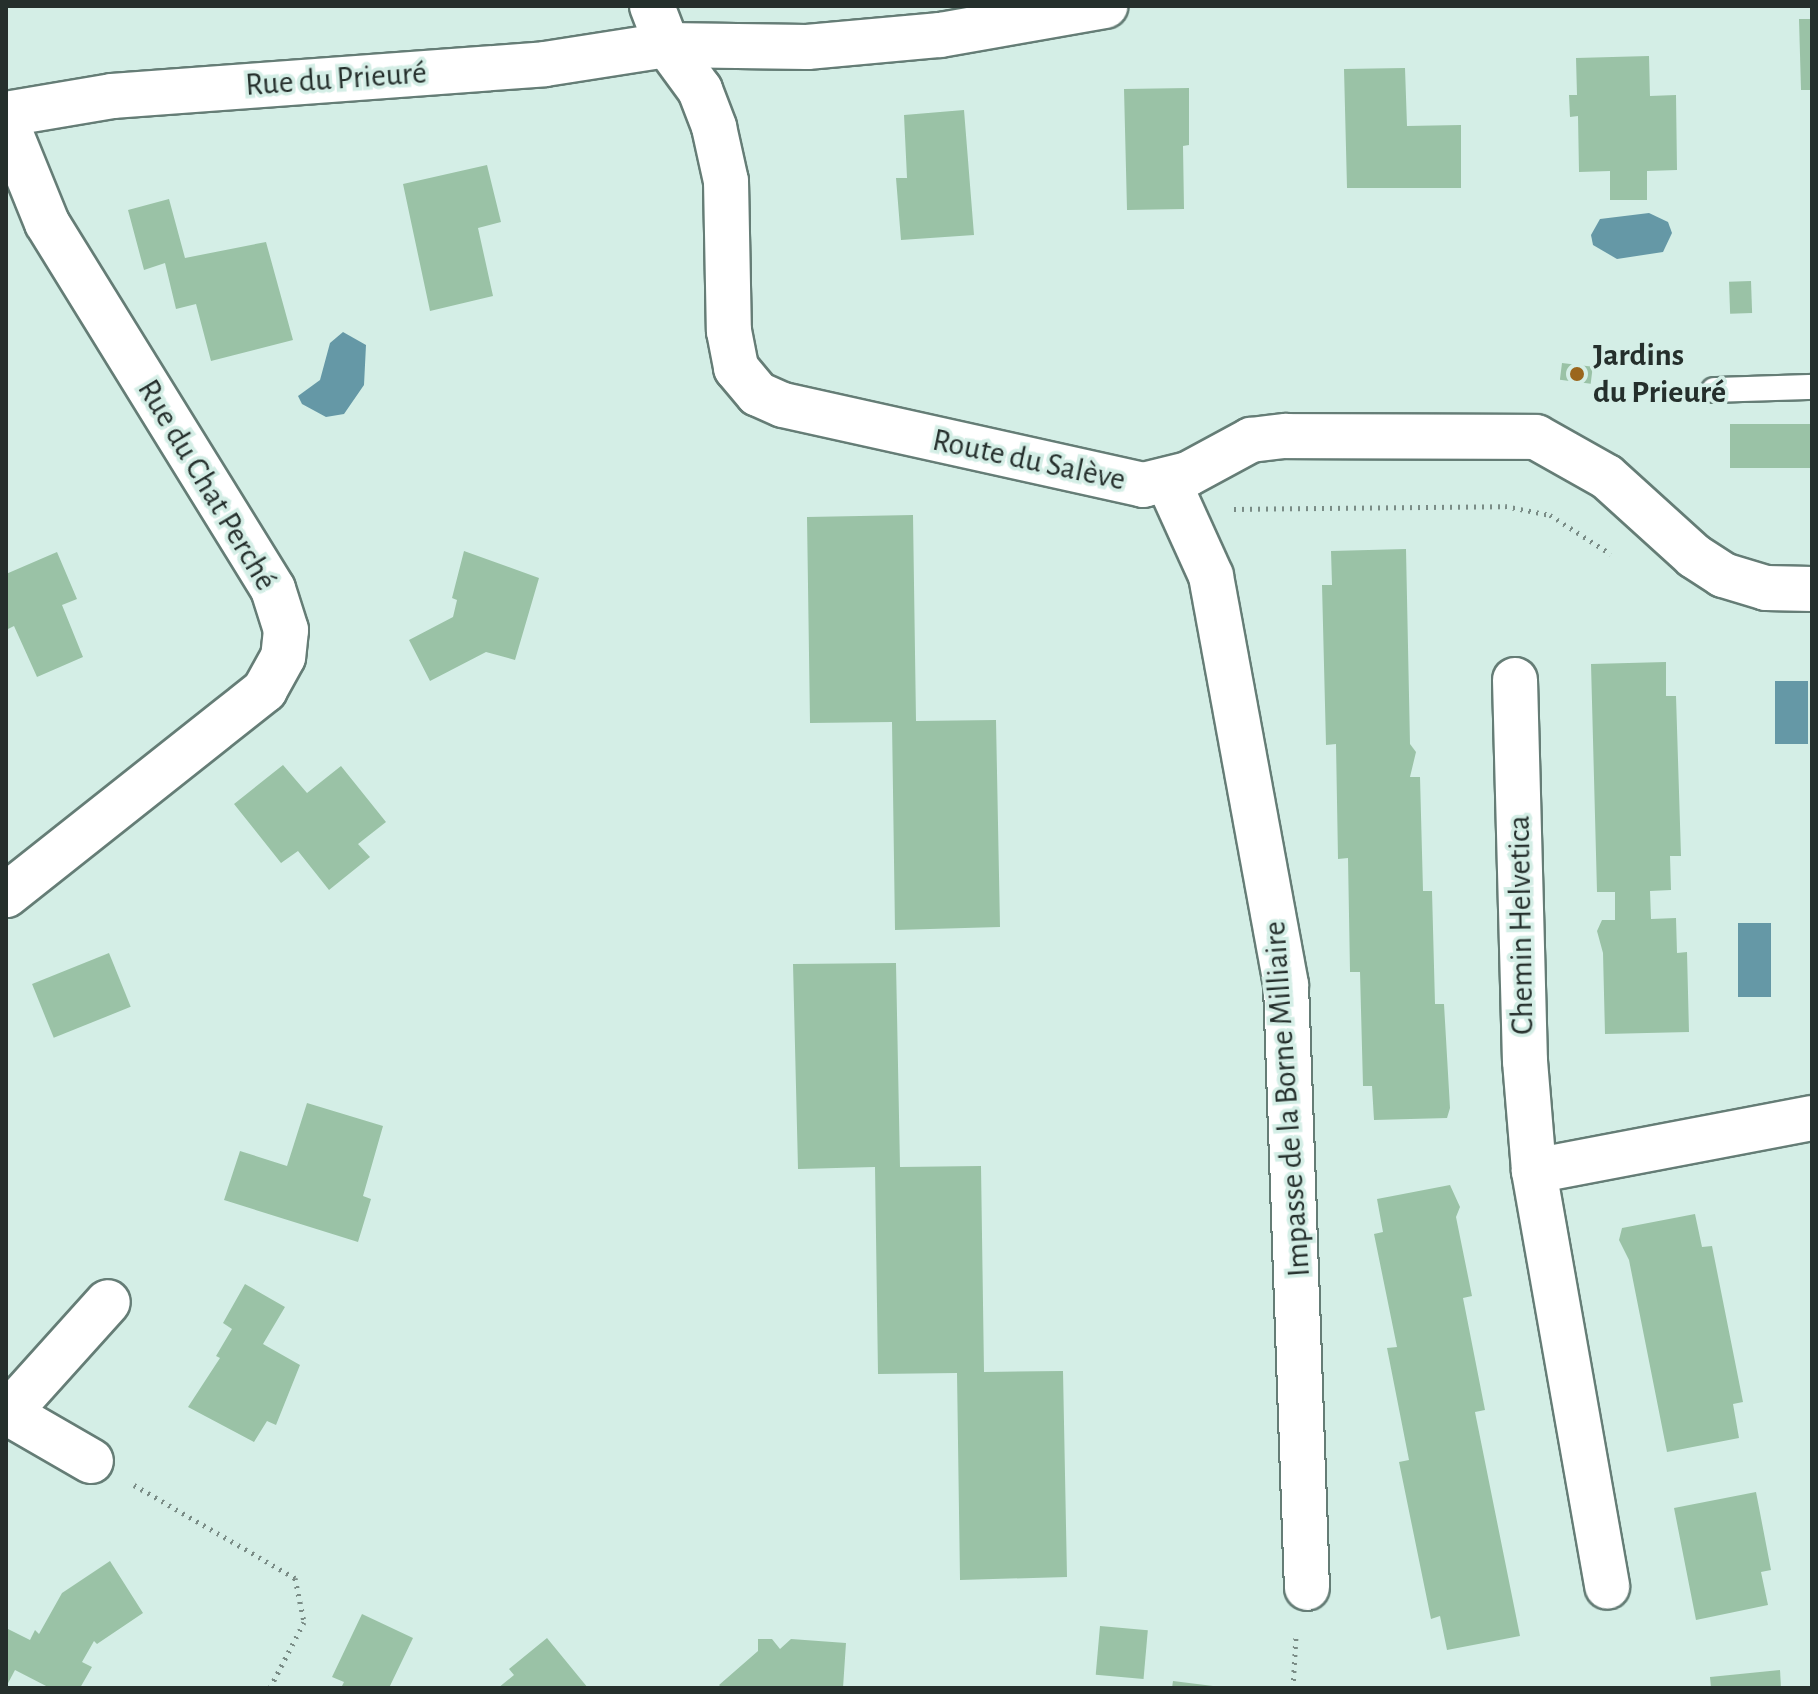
<!DOCTYPE html>
<meta charset="utf-8">
<style>
body{margin:0}
#map{position:relative;width:1818px;height:1694px;overflow:hidden;background:#d4eee6;font-family:"Alegreya Sans",sans-serif}
div>[style]{position:absolute}
.water>*{inset:0;background:#6598a6;transform-origin:0 0}
.building>*{inset:0;background:#9ac2a6;transform-origin:0 0}
.path>*{height:5px;margin-top:-2.5px;transform-origin:0;background:repeating-linear-gradient(90deg,#7a8c86 0 2px,transparent 0 8px)}
.roads{filter:drop-shadow(2px 0 #657d76) drop-shadow(-2px 0 #657d76) drop-shadow(0 2px #657d76) drop-shadow(0 -2px #657d76)}
.lane>*{height:24px;margin:-12px;padding:0 12px;transform-origin:12px;border-radius:12px;background:#fff}
.street>*{height:44px;margin:-22px;padding:0 22px;transform-origin:22px;border-radius:22px;background:#fff}
.dots>*{width:22px;height:22px;translate:-50% -50%;box-sizing:border-box;border:4px solid #d4eee6;border-radius:50%}
span{translate:-50% -50%;white-space:nowrap;text-align:center;line-height:1.15;-webkit-text-stroke:7px #d4eee6;paint-order:stroke}
.street-label{font-size:32px;color:#252f2c}
.poi-label{font-size:32px;color:#252f2c;font-weight:700}
.left{translate:0 -50%;text-align:left}
.frame{position:absolute;inset:0;border:8px solid #252f2c;pointer-events:none}
</style>
<div id="map">
<div class="water">
<div style="clip-path:polygon(1649px 213px,1668px 222px,1672px 233px,1663px 252px,1617px 259px,1593px 245px,1591px 235px,1600px 219px)"></div>
<div style="clip-path:polygon(343px 332px,366px 345px,364px 385px,344px 414px,326px 417px,302px 404px,298px 396px,320px 380px,330px 343px)"></div>
<div style="left:1775px;top:681px;width:33px;height:63px"></div>
<div style="left:1738px;top:923px;width:33px;height:74px"></div>
</div>
<div class="building">
<div style="clip-path:polygon(1799px 19px,1812px 19px,1812px 90px,1801px 90px)"></div>
<div style="clip-path:polygon(1649px 56px,1650px 96px,1676px 95px,1677px 170px,1647px 171px,1647px 200px,1610px 200px,1610px 171px,1579px 172px,1578px 116px,1570px 117px,1569px 95px,1577px 95px,1576px 58px)"></div>
<div style="clip-path:polygon(1405px 68px,1407px 126px,1461px 125px,1461px 188px,1347px 188px,1344px 69px)"></div>
<div style="clip-path:polygon(1189px 88px,1189px 145px,1183px 146px,1184px 209px,1127px 210px,1124px 89px)"></div>
<div style="clip-path:polygon(964px 110px,974px 235px,901px 240px,896px 178px,907px 178px,904px 115px)"></div>
<div style="clip-path:polygon(487px 165px,501px 222px,478px 228px,493px 296px,430px 311px,403px 184px)"></div>
<div style="clip-path:polygon(169px 199px,185px 258px,266px 242px,293px 340px,211px 361px,196px 304px,176px 309px,165px 263px,144px 270px,128px 210px)"></div>
<div style="left:1751px;top:281px;width:32px;height:22px;rotate:88deg"></div>
<div style="left:1562px;top:363px;width:31px;height:17px;rotate:7deg"></div>
<div style="left:1812px;top:424px;width:44px;height:82px;rotate:90deg"></div>
<div style="clip-path:polygon(913px 515px,916px 721px,996px 720px,1000px 927px,895px 930px,892px 722px,810px 723px,807px 517px)"></div>
<div style="clip-path:polygon(1406px 549px,1410px 744px,1416px 752px,1410px 777px,1420px 777px,1423px 891px,1432px 891px,1435px 1004px,1444px 1004px,1450px 1108px,1447px 1118px,1374px 1120px,1372px 1086px,1363px 1086px,1360px 972px,1350px 972px,1348px 858px,1338px 859px,1336px 744px,1326px 745px,1322px 585px,1332px 585px,1331px 551px)"></div>
<div style="clip-path:polygon(464px 551px,539px 578px,515px 660px,486px 652px,430px 681px,409px 640px,453px 617px,457px 600px,452px 598px)"></div>
<div style="clip-path:polygon(57px 552px,77px 599px,62px 605px,83px 657px,37px 677px,14px 626px,6px 630px,6px 574px)"></div>
<div style="clip-path:polygon(1666px 662px,1666px 696px,1676px 696px,1681px 856px,1670px 856px,1671px 890px,1650px 891px,1651px 919px,1676px 918px,1677px 953px,1687px 952px,1689px 1032px,1605px 1034px,1603px 953px,1597px 931px,1602px 920px,1615px 920px,1615px 892px,1597px 892px,1591px 664px)"></div>
<div style="clip-path:polygon(283px 765px,307px 793px,341px 766px,386px 822px,358px 844px,370px 857px,329px 890px,298px 851px,281px 863px,234px 804px)"></div>
<div style="left:109px;top:953px;width:58px;height:83px;rotate:68deg"></div>
<div style="clip-path:polygon(896px 963px,900px 1167px,981px 1166px,984px 1372px,1063px 1371px,1067px 1577px,960px 1580px,957px 1373px,878px 1374px,875px 1167px,798px 1169px,793px 964px)"></div>
<div style="clip-path:polygon(307px 1103px,383px 1126px,363px 1196px,371px 1199px,358px 1242px,224px 1200px,240px 1151px,287px 1166px)"></div>
<div style="clip-path:polygon(1450px 1185px,1460px 1207px,1456px 1217px,1472px 1296px,1463px 1298px,1485px 1410px,1475px 1412px,1520px 1636px,1447px 1650px,1440px 1616px,1431px 1619px,1399px 1462px,1409px 1460px,1387px 1348px,1397px 1347px,1374px 1234px,1383px 1232px,1377px 1199px)"></div>
<div style="clip-path:polygon(1695px 1214px,1702px 1247px,1712px 1246px,1743px 1402px,1733px 1404px,1739px 1438px,1667px 1452px,1629px 1260px,1619px 1240px,1622px 1228px)"></div>
<div style="clip-path:polygon(245px 1284px,285px 1307px,263px 1344px,300px 1365px,276px 1425px,267px 1421px,254px 1442px,188px 1407px,220px 1358px,216px 1356px,232px 1329px,223px 1323px)"></div>
<div style="clip-path:polygon(1756px 1492px,1771px 1570px,1761px 1572px,1768px 1605px,1696px 1620px,1674px 1508px)"></div>
<div style="clip-path:polygon(110px 1561px,143px 1613px,97px 1644px,94px 1641px,82px 1662px,92px 1667px,80px 1688px,50px 1688px,15px 1670px,6px 1687px,6px 1628px,30px 1640px,35px 1630px,39px 1634px,62px 1593px)"></div>
<div style="clip-path:polygon(362px 1614px,413px 1638px,389px 1688px,341px 1688px,344px 1682px,332px 1677px)"></div>
<div style="left:1100px;top:1626px;width:48px;height:49px;rotate:5deg"></div>
<div style="clip-path:polygon(547px 1638px,588px 1688px,498px 1688px,514px 1675px,509px 1669px)"></div>
<div style="clip-path:polygon(758px 1639px,772px 1639px,780px 1649px,791px 1639px,846px 1643px,843px 1688px,722px 1688px,719px 1685px,758px 1651px)"></div>
<div style="clip-path:polygon(1780px 1670px,1781px 1688px,1711px 1688px,1710px 1677px)"></div>
<div style="clip-path:polygon(1173px 1681px,1213px 1686px,1213px 1688px,1172px 1688px)"></div>
</div>
<div class="path">
<div style="left:1234px;top:509px;width:271px;rotate:-0.6deg"></div>
<div style="left:1505px;top:506px;width:46px;rotate:11.3deg"></div>
<div style="left:1550px;top:515px;width:72px;rotate:32.6deg"></div>
<div style="left:134px;top:1485px;width:186px;rotate:30deg"></div>
<div style="left:295px;top:1578px;width:45px;rotate:78.4deg"></div>
<div style="left:304px;top:1622px;width:74px;rotate:117.3deg"></div>
<div style="left:1293px;top:1688px;width:52px;rotate:-86.7deg"></div>
</div>
<div class="roads">
<div class="lane">
<div style="left:1714px;top:390px;width:98px;rotate:-1.8deg"></div>
</div>
<div class="street">
<div style="left:652px;top:6px;width:42px;rotate:69deg"></div>
<div style="left:667px;top:45px;width:56px;rotate:53.7deg"></div>
<div style="left:700px;top:90px;width:40px;rotate:69deg"></div>
<div style="left:714px;top:127px;width:55px;rotate:77.5deg"></div>
<div style="left:726px;top:181px;width:150px;rotate:88.9deg"></div>
<div style="left:729px;top:331px;width:38px;rotate:79deg"></div>
<div style="left:736px;top:368px;width:34px;rotate:50deg"></div>
<div style="left:758px;top:394px;width:27px;rotate:24deg"></div>
<div style="left:783px;top:405px;width:369px;rotate:12.5deg"></div>
<div style="left:1143px;top:485px;width:46px;rotate:-13.7deg"></div>
<div style="left:1188px;top:474px;width:72px;rotate:-28.4deg"></div>
<div style="left:1251px;top:440px;width:35px;rotate:-7deg"></div>
<div style="left:1286px;top:436px;width:250px;rotate:0.2deg"></div>
<div style="left:1536px;top:437px;width:81px;rotate:29.4deg"></div>
<div style="left:1607px;top:477px;width:118px;rotate:42.2deg"></div>
<div style="left:1694px;top:556px;width:35px;rotate:33deg"></div>
<div style="left:1723px;top:575px;width:45px;rotate:16.8deg"></div>
<div style="left:1766px;top:588px;width:46px;rotate:1.2deg"></div>
<div style="left:6px;top:114px;width:108px;rotate:-9.6deg"></div>
<div style="left:112px;top:96px;width:434px;rotate:-4.2deg"></div>
<div style="left:545px;top:64px;width:123px;rotate:-8.9deg"></div>
<div style="left:667px;top:45px;width:140px;rotate:0.8deg"></div>
<div style="left:807px;top:47px;width:134px;rotate:-5.2deg"></div>
<div style="left:940px;top:35px;width:168px;rotate:-10deg"></div>
<div style="left:6px;top:122px;width:109px;rotate:67.9deg"></div>
<div style="left:47px;top:223px;width:430px;rotate:58.3deg"></div>
<div style="left:273px;top:589px;width:43px;rotate:72.4deg"></div>
<div style="left:286px;top:630px;width:27px;rotate:96deg"></div>
<div style="left:283px;top:657px;width:38px;rotate:119deg"></div>
<div style="left:265px;top:690px;width:330px;rotate:141.6deg"></div>
<div style="left:1168px;top:481px;width:104px;rotate:65.6deg"></div>
<div style="left:1211px;top:576px;width:416px;rotate:79.6deg"></div>
<div style="left:1286px;top:985px;width:603px;rotate:88.01deg"></div>
<div style="left:1515px;top:680px;width:381px;rotate:88.5deg"></div>
<div style="left:1525px;top:1061px;width:110px;rotate:85.3deg"></div>
<div style="left:1534px;top:1171px;width:422px;rotate:80deg"></div>
<div style="left:1534px;top:1171px;width:283px;rotate:-10.8deg"></div>
<div style="left:6px;top:1412px;width:98px;rotate:30deg"></div>
<div style="left:8px;top:1413px;width:149px;rotate:-48deg"></div>
</div>
</div>
<div class="dots">
<div style="left:1577px;top:374px;background:#9b661d"></div>
</div>
<div class="street-label">
<span style="left:336px;top:79px;rotate:-4deg">Rue du Prieuré</span>
<span style="left:1029px;top:460px;rotate:12deg">Route du Salève</span>
<span style="left:207px;top:485px;rotate:59deg">Rue du Chat Perché</span>
<span style="left:1521px;top:925px;rotate:-91deg">Chemin Helvetica</span>
<span style="left:1287px;top:1099px;rotate:-94deg">Impasse de la Borne Milliaire</span>
</div>
<div class="poi-label">
<span class="left" style="left:1593px;top:374px">Jardins<br>du Prieuré</span>
</div>
<div class="frame"></div>
</div>
